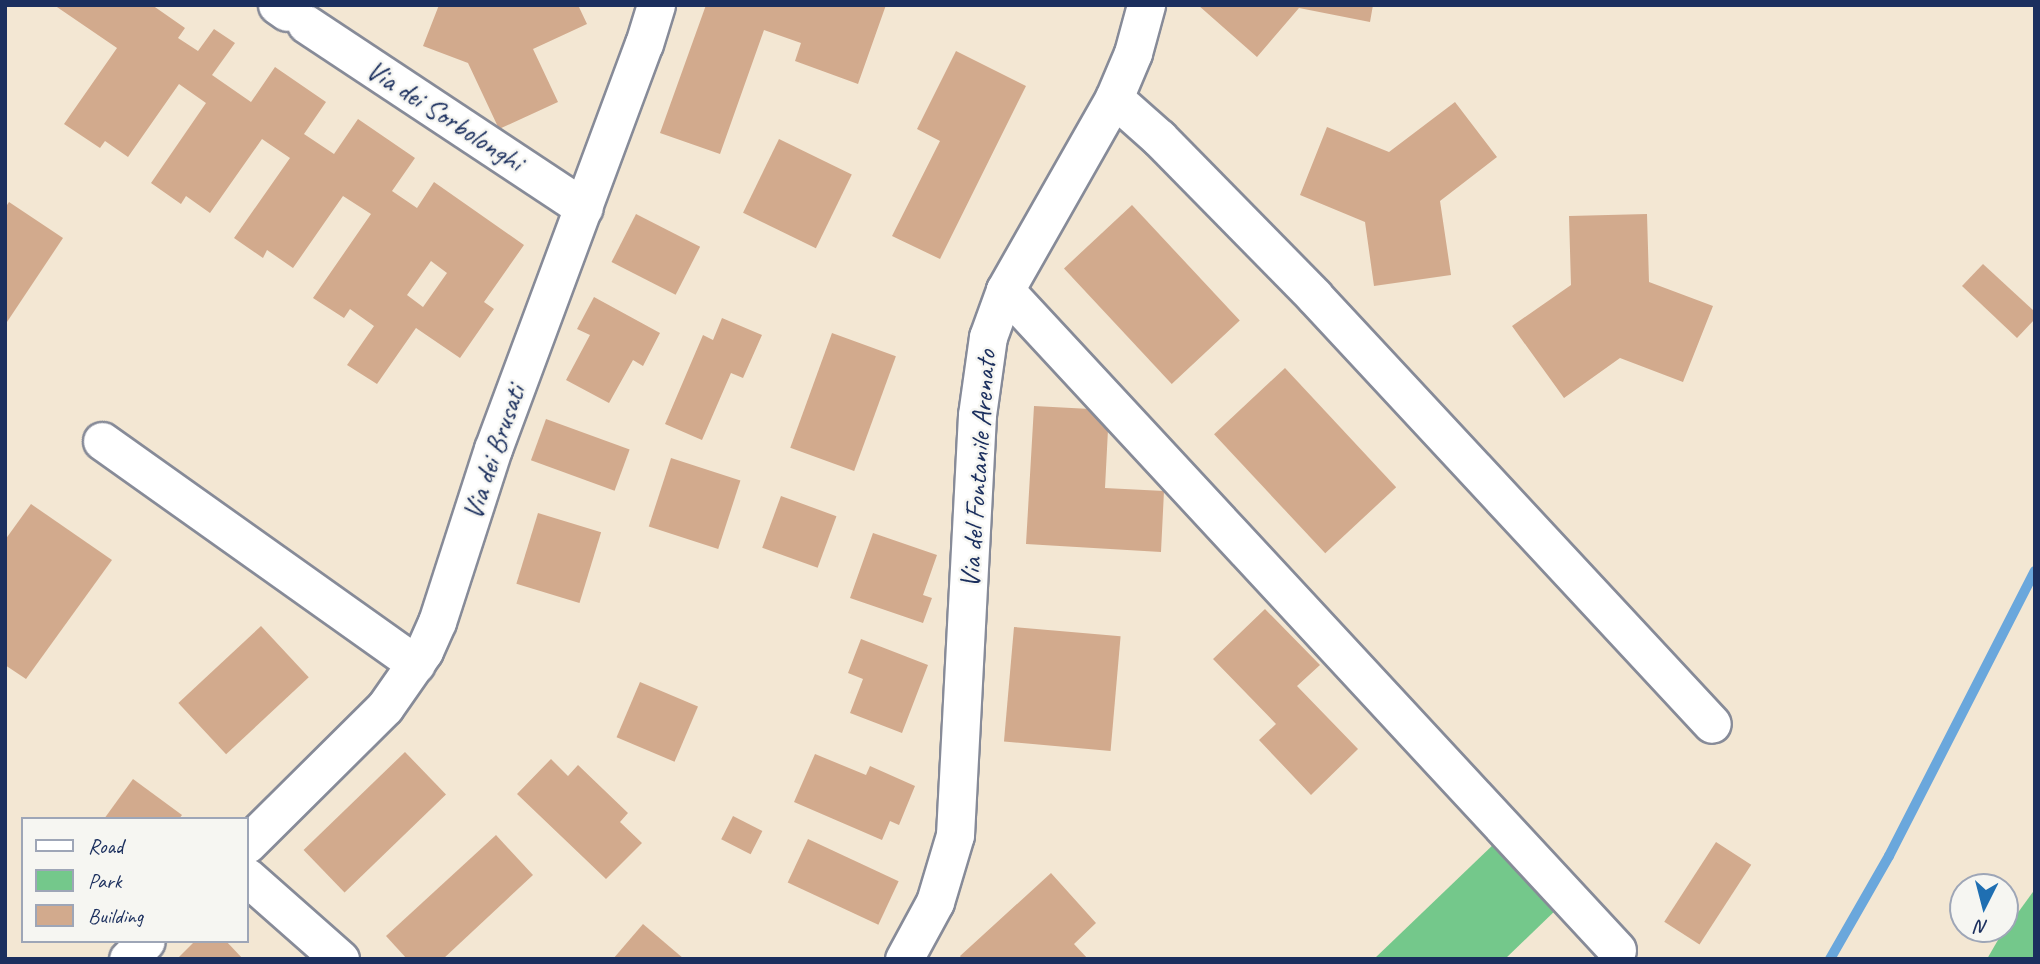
<!DOCTYPE html>
<style>
body{margin:0}
#map{position:relative;width:2040px;height:964px;overflow:hidden;background:#f3e7d3;font-family:Caveat,sans-serif}
div>[style]{position:absolute}
.green>*{inset:0;background:#74c88b}
.stream>*{height:10px;margin:-5px;padding:0 5px;transform-origin:5px;border-radius:5px;background:#6aa7dc}
.building>*{inset:0;background:#d2aa8d;transform-origin:0 0}
.roads{filter:drop-shadow(2px 0 #878b98) drop-shadow(-2px 0 #878b98) drop-shadow(0 2px #878b98) drop-shadow(0 -2px #878b98)}
.minor>*{height:37px;margin:-18.5px;padding:0 18.5px;transform-origin:18.5px;border-radius:18.5px;background:#fff}
span{translate:-50% -50%;white-space:nowrap;text-align:center;line-height:1.15;-webkit-text-stroke:5px #f6f6f2;paint-order:stroke}
.street-label{font-size:28px;color:#1b2f5e}
.frame{position:absolute;inset:0;border:7px solid #1b2f5e;pointer-events:none}
.legend{position:absolute;left:21px;top:817px;width:228px;height:126px;box-sizing:border-box;background:#f6f6f2;border:2px solid #9ea6b7;margin:0;padding:9px 12px;list-style:none;font-size:21px;color:#1b2f5e}
.legend li{display:flex;align-items:center;gap:14px;height:35px}
.legend b{width:35px;border:2px solid #9ea6b7}
.north{position:absolute;left:1949px;top:873px;width:70px;height:70px;box-sizing:border-box;background:#f6f6f2;border:2px solid #9ea6b7;border-radius:50%;rotate:186deg;font-size:19px;font-weight:700;line-height:28px;text-align:center;color:#1b2f5e}
.north::after{content:'';display:block;margin:auto;width:24px;height:32px;background:#1f6fb2;clip-path:polygon(50% 0,100% 100%,50% 72%,0 100%)}
</style>
<div id="map">
<div class="green">
<div style="clip-path:polygon(1496px 842px,1559px 907px,1505px 959px,1374px 959px)"></div>
<div style="clip-path:polygon(2035px 889px,2035px 959px,1987px 959px,1998px 940px)"></div>
</div>
<div class="stream">
<div style="left:1830px;top:959px;width:119px;rotate:-60.2deg"></div>
<div style="left:1889px;top:856px;width:320px;rotate:-62.9deg"></div>
</div>
<div class="building">
<div style="clip-path:polygon(evenodd,54px 5px,152px 5px,185px 28px,178px 38px,198px 51px,214px 29px,235px 43px,212px 75px,251px 102px,275px 67px,326px 102px,304px 134px,334px 154px,358px 119px,415px 158px,392px 191px,417px 208px,434px 182px,524px 245px,484px 302px,494px 309px,460px 358px,416px 328px,377px 384px,347px 365px,374px 326px,350px 309px,344px 318px,313px 298px,371px 214px,343px 196px,293px 268px,267px 250px,263px 258px,234px 238px,290px 158px,262px 139px,210px 213px,186px 196px,181px 204px,151px 183px,206px 103px,179px 84px,128px 157px,105px 141px,100px 148px,64px 124px,117px 48px,54px 5px,431px 261px,447px 273px,423px 307px,407px 295px,431px 261px)"></div>
<div style="clip-path:polygon(439px 5px,578px 5px,587px 24px,533px 49px,558px 102px,499px 129px,468px 63px,423px 46px)"></div>
<div style="clip-path:polygon(706px 5px,886px 5px,858px 84px,795px 61px,801px 43px,764px 30px,720px 154px,660px 133px)"></div>
<div style="clip-path:polygon(1198px 5px,1373px 5px,1370px 22px,1299px 8px,1257px 57px)"></div>
<div style="clip-path:polygon(956px 51px,1026px 86px,940px 259px,892px 236px,940px 141px,917px 129px)"></div>
<div style="clip-path:polygon(1455px 102px,1497px 157px,1440px 201px,1451px 275px,1374px 286px,1365px 222px,1300px 195px,1327px 127px,1389px 152px)"></div>
<div style="left:779px;top:139px;width:81px;height:82px;rotate:26deg"></div>
<div style="clip-path:polygon(9px 202px,63px 238px,5px 325px,5px 208px)"></div>
<div style="left:1132px;top:205px;width:158px;height:93px;rotate:47deg"></div>
<div style="left:636px;top:214px;width:72px;height:54px;rotate:27deg"></div>
<div style="clip-path:polygon(1647px 214px,1649px 282px,1713px 306px,1683px 382px,1620px 358px,1564px 398px,1512px 326px,1571px 285px,1569px 216px)"></div>
<div style="clip-path:polygon(1983px 264px,2035px 312px,2035px 319px,2017px 338px,1962px 286px)"></div>
<div style="clip-path:polygon(594px 297px,660px 333px,643px 366px,633px 360px,609px 403px,566px 380px,590px 335px,577px 329px)"></div>
<div style="clip-path:polygon(722px 318px,762px 335px,743px 378px,731px 373px,702px 440px,665px 424px,703px 335px,713px 340px)"></div>
<div style="left:832px;top:333px;width:68px;height:122px;rotate:20deg"></div>
<div style="left:1285px;top:368px;width:163px;height:97px;rotate:47deg"></div>
<div style="clip-path:polygon(1034px 406px,1109px 410px,1105px 488px,1164px 491px,1161px 552px,1026px 544px)"></div>
<div style="left:546px;top:419px;width:89px;height:44px;rotate:20deg"></div>
<div style="left:671px;top:458px;width:73px;height:72px;rotate:18deg"></div>
<div style="left:781px;top:496px;width:59px;height:55px;rotate:20deg"></div>
<div style="clip-path:polygon(31px 504px,112px 560px,26px 679px,5px 665px,5px 540px)"></div>
<div style="left:538px;top:513px;width:66px;height:74px;rotate:17deg"></div>
<div style="clip-path:polygon(873px 533px,937px 555px,923px 595px,932px 598px,923px 623px,850px 598px)"></div>
<div style="clip-path:polygon(1265px 609px,1320px 665px,1297px 686px,1358px 749px,1311px 795px,1259px 740px,1276px 724px,1213px 659px)"></div>
<div style="left:261px;top:626px;width:70px;height:113px;rotate:47deg"></div>
<div style="left:1014px;top:627px;width:107px;height:115px;rotate:5deg"></div>
<div style="clip-path:polygon(861px 639px,928px 665px,902px 733px,850px 713px,863px 679px,848px 673px)"></div>
<div style="left:640px;top:682px;width:63px;height:60px;rotate:23deg"></div>
<div style="left:405px;top:752px;width:59px;height:141px;rotate:46deg"></div>
<div style="clip-path:polygon(815px 754px,866px 775px,870px 766px,915px 786px,899px 825px,890px 821px,882px 840px,794px 802px)"></div>
<div style="clip-path:polygon(551px 759px,568px 776px,578px 765px,628px 813px,620px 822px,642px 843px,606px 879px,517px 794px)"></div>
<div style="clip-path:polygon(133px 779px,182px 815px,179px 819px,104px 819px)"></div>
<div style="left:733px;top:816px;width:33px;height:26px;rotate:27deg"></div>
<div style="clip-path:polygon(496px 835px,533px 875px,443px 959px,407px 959px,386px 936px)"></div>
<div style="left:808px;top:839px;width:100px;height:48px;rotate:25deg"></div>
<div style="left:1716px;top:842px;width:42px;height:95px;rotate:33deg"></div>
<div style="clip-path:polygon(1051px 873px,1096px 923px,1074px 944px,1088px 959px,962px 959px,960px 956px)"></div>
<div style="clip-path:polygon(643px 924px,684px 959px,613px 959px)"></div>
<div style="clip-path:polygon(195px 941px,226px 941px,243px 959px,177px 959px)"></div>
</div>
<div class="roads">
<div class="minor">
<div style="left:277px;top:5px;width:12px;rotate:35deg"></div>
<div style="left:306px;top:24px;width:333px;rotate:33.5deg"></div>
<div style="left:1114px;top:98px;width:60px;rotate:41.6deg"></div>
<div style="left:1159px;top:138px;width:221px;rotate:45.5deg"></div>
<div style="left:1314px;top:296px;width:584px;rotate:47.08deg"></div>
<div style="left:1005px;top:290px;width:900px;rotate:47.16deg"></div>
<div style="left:102px;top:441px;width:385px;rotate:35.4deg"></div>
<div style="left:247px;top:844px;width:194px;rotate:-44.8deg"></div>
<div style="left:385px;top:707px;width:68px;rotate:-55.1deg"></div>
<div style="left:424px;top:651px;width:32px;rotate:-66deg"></div>
<div style="left:437px;top:622px;width:182px;rotate:-72.1deg"></div>
<div style="left:493px;top:449px;width:432px;rotate:-69.6deg"></div>
<div style="left:644px;top:44px;width:41px;rotate:-72.9deg"></div>
<div style="left:247px;top:877px;width:124px;rotate:41.4deg"></div>
<div style="left:128px;top:959px;width:25px;rotate:-45deg"></div>
<div style="left:904px;top:959px;width:65px;rotate:-61.5deg"></div>
<div style="left:935px;top:902px;width:70px;rotate:-73.4deg"></div>
<div style="left:955px;top:835px;width:421px;rotate:-87deg"></div>
<div style="left:977px;top:415px;width:79px;rotate:-82deg"></div>
<div style="left:988px;top:337px;width:50px;rotate:-70.1deg"></div>
<div style="left:1005px;top:290px;width:221px;rotate:-60.4deg"></div>
<div style="left:1114px;top:98px;width:49px;rotate:-67.1deg"></div>
<div style="left:1133px;top:53px;width:50px;rotate:-74.8deg"></div>
</div>
</div>
<div class="street-label">
<span style="left:445px;top:116px;rotate:33deg">Via dei Sorbolonghi</span>
<span style="left:494px;top:452px;rotate:-71deg">Via dei Brusati</span>
<span style="left:978px;top:469px;rotate:-86deg">Via del Fontanile Arenato</span>
</div>
<div class="frame"></div>
<ul class="legend">
<li><b style="height:9px;background:#fff"></b>Road</li>
<li><b style="height:19px;background:#74c88b"></b>Park</li>
<li><b style="height:19px;background:#d2aa8d"></b>Building</li>
</ul>
<div class="north">N</div>
</div>
